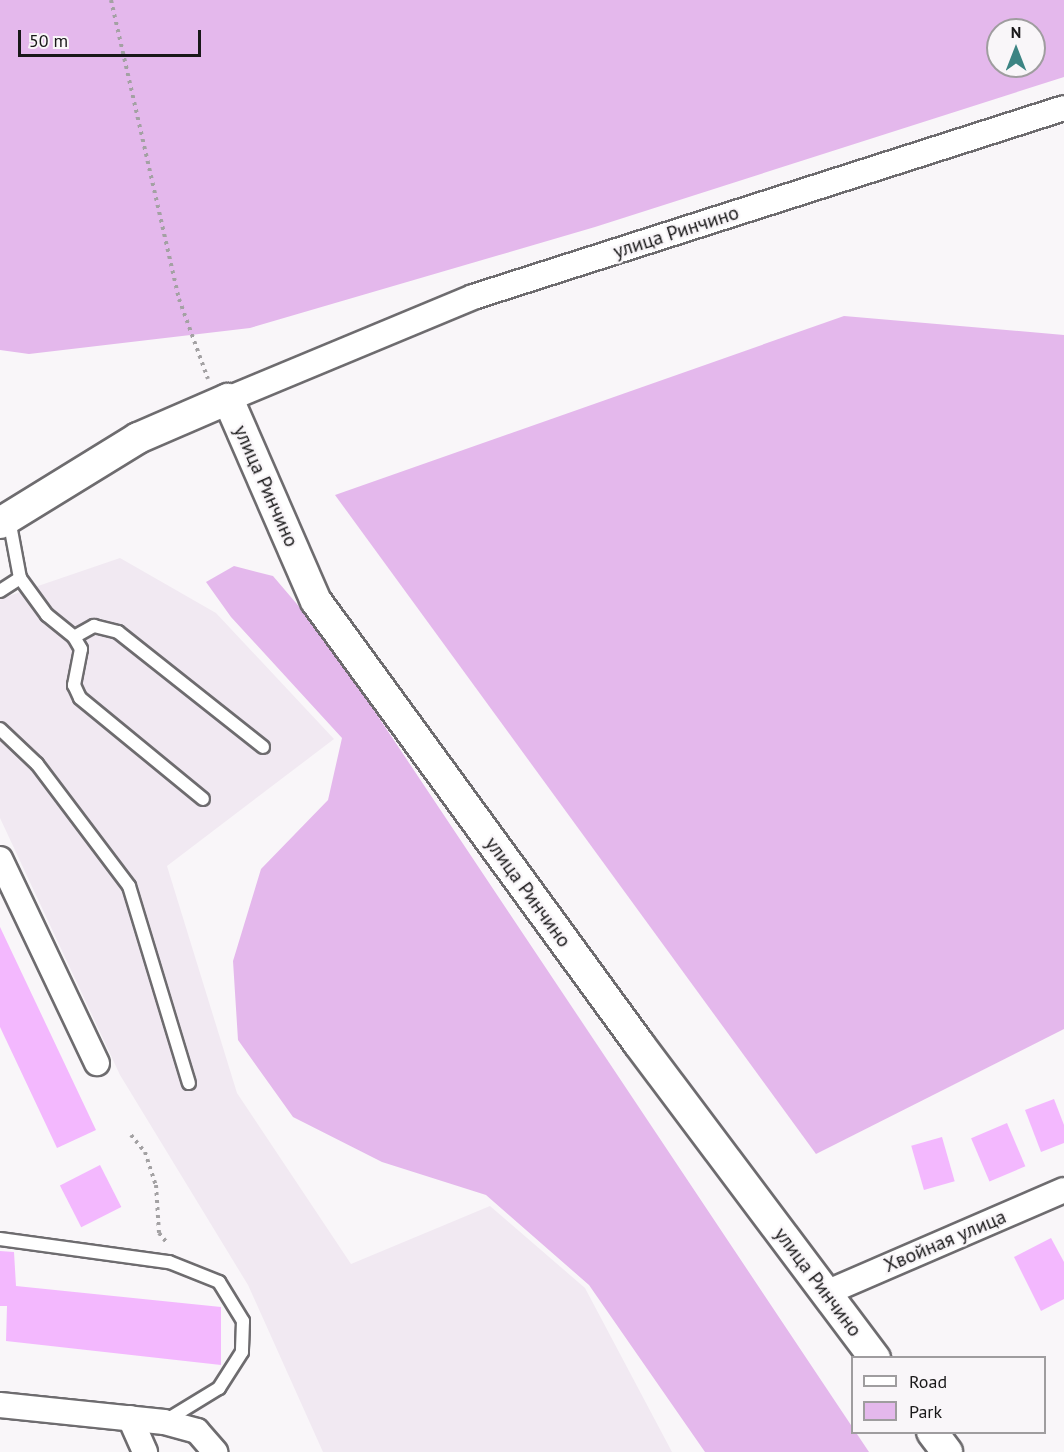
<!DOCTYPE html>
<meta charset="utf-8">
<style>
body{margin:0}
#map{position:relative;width:1064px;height:1452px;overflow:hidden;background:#f9f6f9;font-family:"PT Sans",sans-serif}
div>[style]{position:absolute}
.built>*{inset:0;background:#f1e9f2}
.green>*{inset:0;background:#e4b8ec}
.building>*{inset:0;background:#f3b8fe;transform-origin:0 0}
.path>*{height:4px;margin-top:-2px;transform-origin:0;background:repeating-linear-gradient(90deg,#a3a1a3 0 3px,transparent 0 7.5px)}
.roads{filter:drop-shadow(2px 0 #6e6c6f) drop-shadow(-2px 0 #6e6c6f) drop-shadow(0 2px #6e6c6f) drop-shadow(0 -2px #6e6c6f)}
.service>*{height:12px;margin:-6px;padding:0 6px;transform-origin:6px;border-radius:6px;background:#fff}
.minor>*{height:24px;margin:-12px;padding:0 12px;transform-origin:12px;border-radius:12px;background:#fff}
.tertiary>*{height:30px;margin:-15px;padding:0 15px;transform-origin:15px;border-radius:15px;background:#fff}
span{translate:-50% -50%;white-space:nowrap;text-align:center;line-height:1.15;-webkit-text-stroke:4.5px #f9f6f9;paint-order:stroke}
.street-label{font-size:20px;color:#191819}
.legend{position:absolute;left:851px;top:1356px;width:195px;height:78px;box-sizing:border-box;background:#f9f6f9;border:2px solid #9f9d9f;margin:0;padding:8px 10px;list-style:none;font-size:18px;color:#191819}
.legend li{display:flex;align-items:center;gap:12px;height:30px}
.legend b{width:30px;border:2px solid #9f9d9f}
.north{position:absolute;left:986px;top:18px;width:60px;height:60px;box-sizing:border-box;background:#f9f6f9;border:2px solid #9f9d9f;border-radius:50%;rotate:0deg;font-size:16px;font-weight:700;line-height:24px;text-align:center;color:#191819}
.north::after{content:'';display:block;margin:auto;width:21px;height:27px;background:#3c8483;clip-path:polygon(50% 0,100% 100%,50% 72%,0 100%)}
.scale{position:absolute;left:18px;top:30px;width:183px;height:27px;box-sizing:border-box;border:3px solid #191819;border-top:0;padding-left:8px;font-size:18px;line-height:21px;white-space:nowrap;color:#191819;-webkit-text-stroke:4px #f9f6f9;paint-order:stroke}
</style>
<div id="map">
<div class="built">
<div style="clip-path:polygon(120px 558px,216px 613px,334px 739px,167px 866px,237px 1093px,351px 1264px,490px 1206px,585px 1288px,672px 1452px,323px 1452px,248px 1285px,120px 1075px,0 818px,0 599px)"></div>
</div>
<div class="green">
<div style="clip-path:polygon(evenodd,0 0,1064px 0,1064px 77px,595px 227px,250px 328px,29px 354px,0 350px,0 0,998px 30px,1034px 30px,1034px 66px,998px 66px,998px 30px)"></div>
<div style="clip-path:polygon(844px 316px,1064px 335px,1064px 1029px,816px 1154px,335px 495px)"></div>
<div style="clip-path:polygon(234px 566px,273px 576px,325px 637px,869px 1452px,705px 1452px,589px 1285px,486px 1195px,382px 1162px,293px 1117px,238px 1040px,233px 961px,261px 869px,328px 800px,342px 738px,231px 617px,206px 582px)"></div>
</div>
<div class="building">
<div style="clip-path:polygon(0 927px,96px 1130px,57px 1148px,0 1027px)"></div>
<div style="clip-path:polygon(1054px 1099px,1064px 1125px,1064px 1143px,1041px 1152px,1025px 1110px)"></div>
<div style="left:1007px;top:1123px;width:47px;height:39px;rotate:67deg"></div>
<div style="left:942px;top:1137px;width:46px;height:32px;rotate:74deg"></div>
<div style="left:100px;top:1165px;width:47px;height:45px;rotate:63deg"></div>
<div style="clip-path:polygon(1051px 1238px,1064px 1262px,1064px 1299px,1041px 1311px,1014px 1257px)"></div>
<div style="clip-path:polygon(0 1251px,14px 1252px,16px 1286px,221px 1307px,221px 1365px,6px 1341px,7px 1306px,0 1306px)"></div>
</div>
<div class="path">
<div style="left:111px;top:0;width:307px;rotate:77.2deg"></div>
<div style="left:179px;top:299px;width:85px;rotate:70.1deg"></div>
<div style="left:131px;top:1135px;width:22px;rotate:51deg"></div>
<div style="left:145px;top:1152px;width:35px;rotate:72deg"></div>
<div style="left:156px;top:1185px;width:48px;rotate:86.4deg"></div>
<div style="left:159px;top:1233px;width:14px;rotate:51deg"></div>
</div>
<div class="roads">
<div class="service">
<div style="left:20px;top:578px;width:46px;rotate:53.9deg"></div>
<div style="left:47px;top:615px;width:35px;rotate:39deg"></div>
<div style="left:74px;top:637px;width:23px;rotate:-29deg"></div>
<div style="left:94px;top:626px;width:25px;rotate:14deg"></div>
<div style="left:118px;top:632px;width:185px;rotate:38.4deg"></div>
<div style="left:0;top:591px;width:24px;rotate:-33deg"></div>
<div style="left:20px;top:578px;width:60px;rotate:-100.6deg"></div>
<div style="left:74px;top:637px;width:14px;rotate:60deg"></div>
<div style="left:81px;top:649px;width:37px;rotate:101deg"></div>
<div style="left:74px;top:685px;width:14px;rotate:65deg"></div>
<div style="left:80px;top:698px;width:159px;rotate:39.4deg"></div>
<div style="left:0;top:729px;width:51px;rotate:43.4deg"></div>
<div style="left:37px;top:764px;width:153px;rotate:53deg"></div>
<div style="left:129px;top:886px;width:206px;rotate:73.1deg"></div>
<div style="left:0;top:1239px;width:171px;rotate:7.8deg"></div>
<div style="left:169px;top:1262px;width:54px;rotate:21.8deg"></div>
<div style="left:219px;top:1282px;width:46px;rotate:58.4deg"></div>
<div style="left:243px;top:1321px;width:31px;rotate:92deg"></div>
<div style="left:242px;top:1352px;width:43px;rotate:122.6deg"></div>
<div style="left:219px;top:1388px;width:63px;rotate:148.6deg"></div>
</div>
<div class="minor">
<div style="left:228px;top:399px;width:265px;rotate:-22.6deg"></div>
<div style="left:473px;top:297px;width:620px;rotate:-17.73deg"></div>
<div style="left:0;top:859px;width:226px;rotate:64.6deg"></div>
<div style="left:826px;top:1293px;width:259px;rotate:-23.4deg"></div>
<div style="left:0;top:1405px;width:165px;rotate:5.9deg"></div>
<div style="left:164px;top:1422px;width:34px;rotate:15deg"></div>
<div style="left:197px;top:1431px;width:28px;rotate:49deg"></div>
<div style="left:130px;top:1418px;width:37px;rotate:66deg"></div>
</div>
<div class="tertiary">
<div style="left:0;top:523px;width:162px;rotate:-31.6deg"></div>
<div style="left:138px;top:438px;width:98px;rotate:-23.4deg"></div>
<div style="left:228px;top:399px;width:220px;rotate:66.5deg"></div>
<div style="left:316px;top:601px;width:548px;rotate:53.9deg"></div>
<div style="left:639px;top:1044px;width:393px;rotate:53.1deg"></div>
<div style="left:932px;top:1432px;width:25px;rotate:53deg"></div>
</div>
</div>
<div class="street-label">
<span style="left:676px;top:232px;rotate:-18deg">улица Ринчино</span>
<span style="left:266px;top:486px;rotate:66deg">улица Ринчино</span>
<span style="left:528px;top:892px;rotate:54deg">улица Ринчино</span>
<span style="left:945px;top:1241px;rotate:-23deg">Хвойная улица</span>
<span style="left:818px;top:1282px;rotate:53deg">улица Ринчино</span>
</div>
<ul class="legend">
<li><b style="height:8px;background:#fff"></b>Road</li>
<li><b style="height:16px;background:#e4b8ec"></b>Park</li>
</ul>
<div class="north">N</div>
<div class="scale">50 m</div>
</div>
